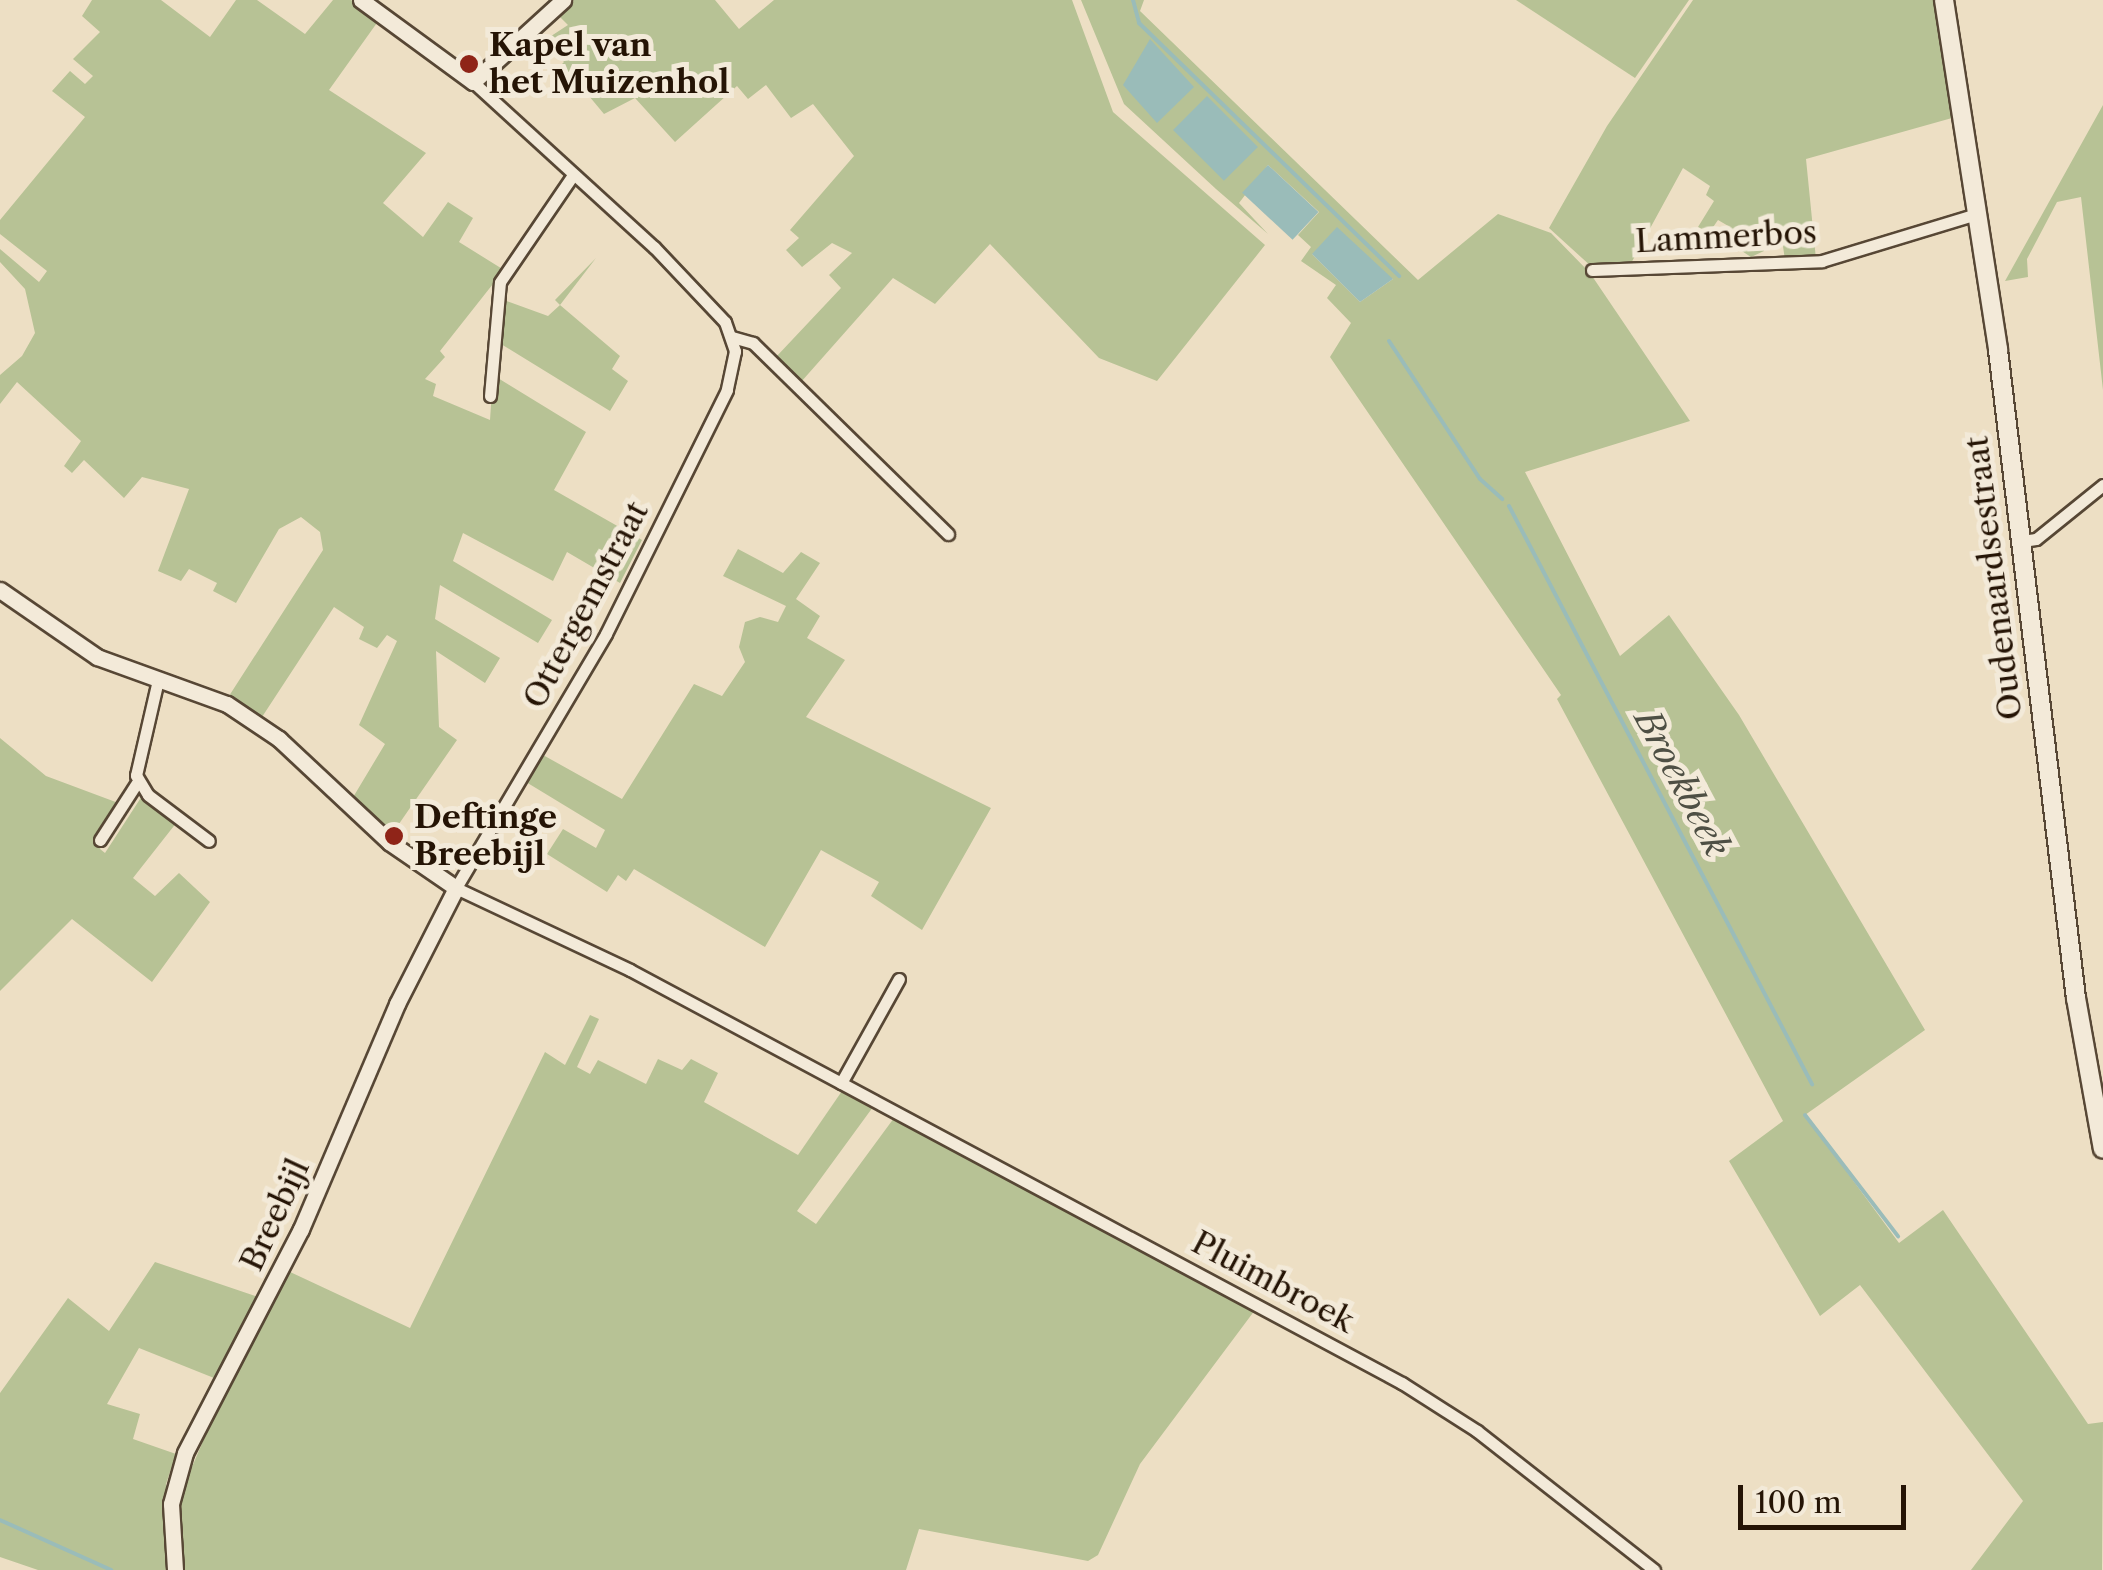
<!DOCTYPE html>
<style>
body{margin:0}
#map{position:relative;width:2103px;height:1570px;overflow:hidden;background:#eddfc4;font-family:"Libre Caslon Text",serif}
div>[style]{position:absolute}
.green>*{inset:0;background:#b7c295}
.water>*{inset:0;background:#9abcb9;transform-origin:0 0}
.stream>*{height:4px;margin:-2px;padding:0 2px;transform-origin:2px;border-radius:2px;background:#9abcb9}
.roads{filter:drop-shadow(2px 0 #574735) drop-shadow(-2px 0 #574735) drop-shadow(0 2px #574735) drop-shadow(0 -2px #574735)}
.minor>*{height:11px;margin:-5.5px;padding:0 5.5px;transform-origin:5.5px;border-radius:5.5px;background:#f3ead9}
.tertiary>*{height:15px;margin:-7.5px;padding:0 7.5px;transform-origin:7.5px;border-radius:7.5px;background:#f3ead9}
.secondary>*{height:18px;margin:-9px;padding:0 9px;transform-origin:9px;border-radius:9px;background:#f3ead9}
.dots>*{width:28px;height:28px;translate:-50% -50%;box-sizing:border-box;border:5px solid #f3ead9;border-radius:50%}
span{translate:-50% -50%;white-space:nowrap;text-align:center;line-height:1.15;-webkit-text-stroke:10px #f3ead9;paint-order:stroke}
.poi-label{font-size:32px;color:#251405;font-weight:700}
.left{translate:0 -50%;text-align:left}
.street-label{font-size:32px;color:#251405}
.water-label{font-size:35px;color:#4e4f44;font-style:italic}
.scale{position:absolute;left:1738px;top:1485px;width:168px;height:45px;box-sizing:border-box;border:5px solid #251405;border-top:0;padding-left:12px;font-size:30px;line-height:35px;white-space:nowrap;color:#251405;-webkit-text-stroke:8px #f3ead9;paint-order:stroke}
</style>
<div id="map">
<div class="green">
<div style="clip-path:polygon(92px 0,161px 0,210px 37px,236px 0,257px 0,305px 34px,333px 0,351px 0,379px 20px,329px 90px,426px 153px,383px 203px,423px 237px,448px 202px,473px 218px,459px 242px,504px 270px,440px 351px,445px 357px,425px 379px,436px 384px,433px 396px,490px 420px,493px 375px,586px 432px,554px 490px,642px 540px,620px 583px,567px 552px,553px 581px,463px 533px,453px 561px,552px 620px,538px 643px,440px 585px,435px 619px,500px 658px,485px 683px,436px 651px,439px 727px,457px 740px,392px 834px,352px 799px,385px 744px,359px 725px,397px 641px,387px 635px,377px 648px,359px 639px,364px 627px,334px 607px,262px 717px,229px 696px,323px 550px,320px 532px,301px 517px,279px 529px,236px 603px,213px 591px,217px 583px,189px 569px,181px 581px,158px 571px,189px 489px,142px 477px,124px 498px,84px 460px,72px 473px,64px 466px,81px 441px,17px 382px,0 404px,0 375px,22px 356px,35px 333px,25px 289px,0 262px,0 249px,39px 282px,47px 271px,0 234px,0 220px,85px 117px,52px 91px,70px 71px,85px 84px,93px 76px,73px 59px,100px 32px,82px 16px)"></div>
<div style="clip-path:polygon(574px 0,715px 0,739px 29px,774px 0,1072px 0,1113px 112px,1265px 245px,1157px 381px,1099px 358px,990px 244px,935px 304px,893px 278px,801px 382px,776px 357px,841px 288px,829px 275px,852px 253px,832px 243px,802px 267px,786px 250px,799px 238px,790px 230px,854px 156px,813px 104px,791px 118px,766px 85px,748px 99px,737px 86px,675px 142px,635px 98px,604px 114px,569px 72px,559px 80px,553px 73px,564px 62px,545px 40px,568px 25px,556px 13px)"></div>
<div style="clip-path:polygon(evenodd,1081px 0,1144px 0,1140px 11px,1418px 280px,1498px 214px,1551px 233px,1590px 273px,1690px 421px,1525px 472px,1620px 656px,1669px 615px,1739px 715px,1925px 1030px,1805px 1115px,1899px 1243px,1943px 1210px,2088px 1424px,2103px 1422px,2102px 1570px,1971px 1570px,2023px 1501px,1860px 1285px,1820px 1316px,1729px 1161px,1783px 1121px,1557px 699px,1561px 695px,1330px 357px,1351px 323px,1327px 298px,1336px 285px,1301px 261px,1311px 247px,1298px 235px,1319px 212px,1268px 165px,1239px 203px,1268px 234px,1216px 189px,1124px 104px,1081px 0,1312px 254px,1393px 279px,1360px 302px,1312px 254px)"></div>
<div style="clip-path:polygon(1516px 0,1689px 0,1635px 78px)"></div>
<div style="clip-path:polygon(1693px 0,1933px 0,1952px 118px,1806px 159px,1816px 259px,1785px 260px,1780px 226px,1766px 227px,1764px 251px,1751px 257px,1725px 240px,1730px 227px,1718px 220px,1709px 233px,1698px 227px,1714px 201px,1706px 195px,1710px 186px,1683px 168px,1629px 267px,1593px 268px,1549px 228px,1607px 126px)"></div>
<div style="clip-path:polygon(2103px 92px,2103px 390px,2081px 197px,2057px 202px,2027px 259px,2028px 277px,2005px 281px,2103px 105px)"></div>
<div style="clip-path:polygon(596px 258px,560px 305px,620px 356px,612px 369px,628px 381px,610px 411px,496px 341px,498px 298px,548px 316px,560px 305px,555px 300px)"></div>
<div style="clip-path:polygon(738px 549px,783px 573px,801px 552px,820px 563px,796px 599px,820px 616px,807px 638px,845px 660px,806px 717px,991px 808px,922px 930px,871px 896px,879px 882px,821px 850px,765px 947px,634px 869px,626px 881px,618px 875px,607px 892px,547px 854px,563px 829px,596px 848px,605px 830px,526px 782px,543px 755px,622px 799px,694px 684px,722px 696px,745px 662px,739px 647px,745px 622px,760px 617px,778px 622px,786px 606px,723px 576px)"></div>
<div style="clip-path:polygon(0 738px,46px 776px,121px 804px,100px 849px,105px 853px,142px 796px,177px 822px,133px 878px,155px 896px,179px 873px,210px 902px,152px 982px,72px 919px,0 991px)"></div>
<div style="clip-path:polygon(590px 1015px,599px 1019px,577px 1067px,590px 1074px,598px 1060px,646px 1084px,658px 1059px,682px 1070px,691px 1059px,718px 1073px,704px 1102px,798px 1155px,842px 1091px,873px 1107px,797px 1211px,816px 1224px,894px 1118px,1255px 1310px,1140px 1464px,1098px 1555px,1088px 1561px,919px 1529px,906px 1570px,181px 1570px,177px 1502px,227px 1385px,288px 1271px,410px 1328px,545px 1052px,565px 1065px)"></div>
<div style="clip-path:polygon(155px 1262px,258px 1297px,214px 1378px,139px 1348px,107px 1404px,140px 1414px,133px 1439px,176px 1454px,166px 1484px,168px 1570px,38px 1570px,0 1557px,0 1393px,68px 1298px,109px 1331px)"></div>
</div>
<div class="water">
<div style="clip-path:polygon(1150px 39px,1194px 87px,1157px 123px,1123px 85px)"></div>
<div style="left:1207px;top:96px;width:72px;height:48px;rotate:45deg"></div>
<div style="left:1268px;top:165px;width:69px;height:38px;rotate:43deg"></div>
<div style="clip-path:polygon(1337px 227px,1393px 279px,1360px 302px,1312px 254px)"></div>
</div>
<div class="stream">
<div style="left:1133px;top:0;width:24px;rotate:75deg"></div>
<div style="left:1139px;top:23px;width:363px;rotate:44.2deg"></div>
<div style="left:1389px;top:341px;width:165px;rotate:56.6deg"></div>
<div style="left:1480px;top:479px;width:30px;rotate:42deg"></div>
<div style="left:1509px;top:506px;width:653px;rotate:62.34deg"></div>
<div style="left:1805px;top:1115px;width:153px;rotate:52.5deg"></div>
<div style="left:0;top:1520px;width:122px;rotate:24.2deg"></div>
</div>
<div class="roads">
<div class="minor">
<div style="left:473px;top:82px;width:245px;rotate:42.4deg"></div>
<div style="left:654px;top:247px;width:103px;rotate:46.6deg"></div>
<div style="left:725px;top:322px;width:31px;rotate:71deg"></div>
<div style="left:735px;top:351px;width:40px;rotate:102deg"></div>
<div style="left:727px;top:390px;width:272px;rotate:116.4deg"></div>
<div style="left:606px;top:634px;width:295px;rotate:120.6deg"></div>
<div style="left:456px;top:888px;width:192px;rotate:25.2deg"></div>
<div style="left:630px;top:970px;width:876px;rotate:28.15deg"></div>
<div style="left:1402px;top:1383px;width:89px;rotate:32.6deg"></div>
<div style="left:1477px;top:1431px;width:225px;rotate:38.1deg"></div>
<div style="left:1592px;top:270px;width:230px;rotate:-2.2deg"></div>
<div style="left:1822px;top:261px;width:162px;rotate:-16.9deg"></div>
<div style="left:732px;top:337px;width:22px;rotate:16deg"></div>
<div style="left:753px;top:343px;width:273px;rotate:44.4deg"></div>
<div style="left:490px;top:396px;width:114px;rotate:-85deg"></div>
<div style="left:500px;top:282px;width:130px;rotate:-55.7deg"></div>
<div style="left:2022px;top:541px;width:14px;rotate:-8deg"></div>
<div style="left:2036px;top:539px;width:86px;rotate:-38.9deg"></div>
<div style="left:158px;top:680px;width:98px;rotate:103deg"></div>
<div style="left:136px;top:775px;width:23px;rotate:59deg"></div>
<div style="left:148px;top:795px;width:76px;rotate:37deg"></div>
<div style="left:100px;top:840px;width:70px;rotate:-57.2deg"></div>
<div style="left:841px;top:1083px;width:119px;rotate:-60.9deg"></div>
</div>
<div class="tertiary">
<div style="left:361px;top:0;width:139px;rotate:36.2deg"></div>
<div style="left:473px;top:82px;width:122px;rotate:-42.3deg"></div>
<div style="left:0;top:590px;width:118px;rotate:34.6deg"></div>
<div style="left:97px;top:657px;width:138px;rotate:19.9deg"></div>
<div style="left:227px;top:704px;width:63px;rotate:33.9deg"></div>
<div style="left:279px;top:739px;width:151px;rotate:43.1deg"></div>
<div style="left:389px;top:842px;width:81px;rotate:34.5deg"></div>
<div style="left:456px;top:888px;width:130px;rotate:117deg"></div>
<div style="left:397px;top:1004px;width:245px;rotate:113.1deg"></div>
<div style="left:301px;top:1229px;width:252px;rotate:117.4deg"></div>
<div style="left:185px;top:1453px;width:53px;rotate:105.4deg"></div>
<div style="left:171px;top:1504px;width:66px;rotate:86.5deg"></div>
</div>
<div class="secondary">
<div style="left:1944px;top:0;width:354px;rotate:81.2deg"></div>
<div style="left:1998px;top:350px;width:653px;rotate:83.14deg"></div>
<div style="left:2076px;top:998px;width:153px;rotate:79.9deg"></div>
</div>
</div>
<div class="dots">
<div style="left:469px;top:64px;background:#8f2418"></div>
<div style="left:394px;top:836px;background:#8f2418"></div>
</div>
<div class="poi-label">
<span class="left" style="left:489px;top:64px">Kapel van<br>het Muizenhol</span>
<span class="left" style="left:414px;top:836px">Deftinge<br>Breebijl</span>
</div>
<div class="street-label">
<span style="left:1726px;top:237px;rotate:-3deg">Lammerbos</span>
<span style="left:1994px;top:578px;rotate:-97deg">Oudenaardsestraat</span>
<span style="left:586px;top:605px;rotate:-62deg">Ottergemstraat</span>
<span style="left:275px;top:1215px;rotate:-65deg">Breebijl</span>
<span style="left:1273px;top:1282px;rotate:28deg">Pluimbroek</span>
</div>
<div class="water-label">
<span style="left:1682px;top:783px;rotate:62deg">Broekbeek</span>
</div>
<div class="scale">100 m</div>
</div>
